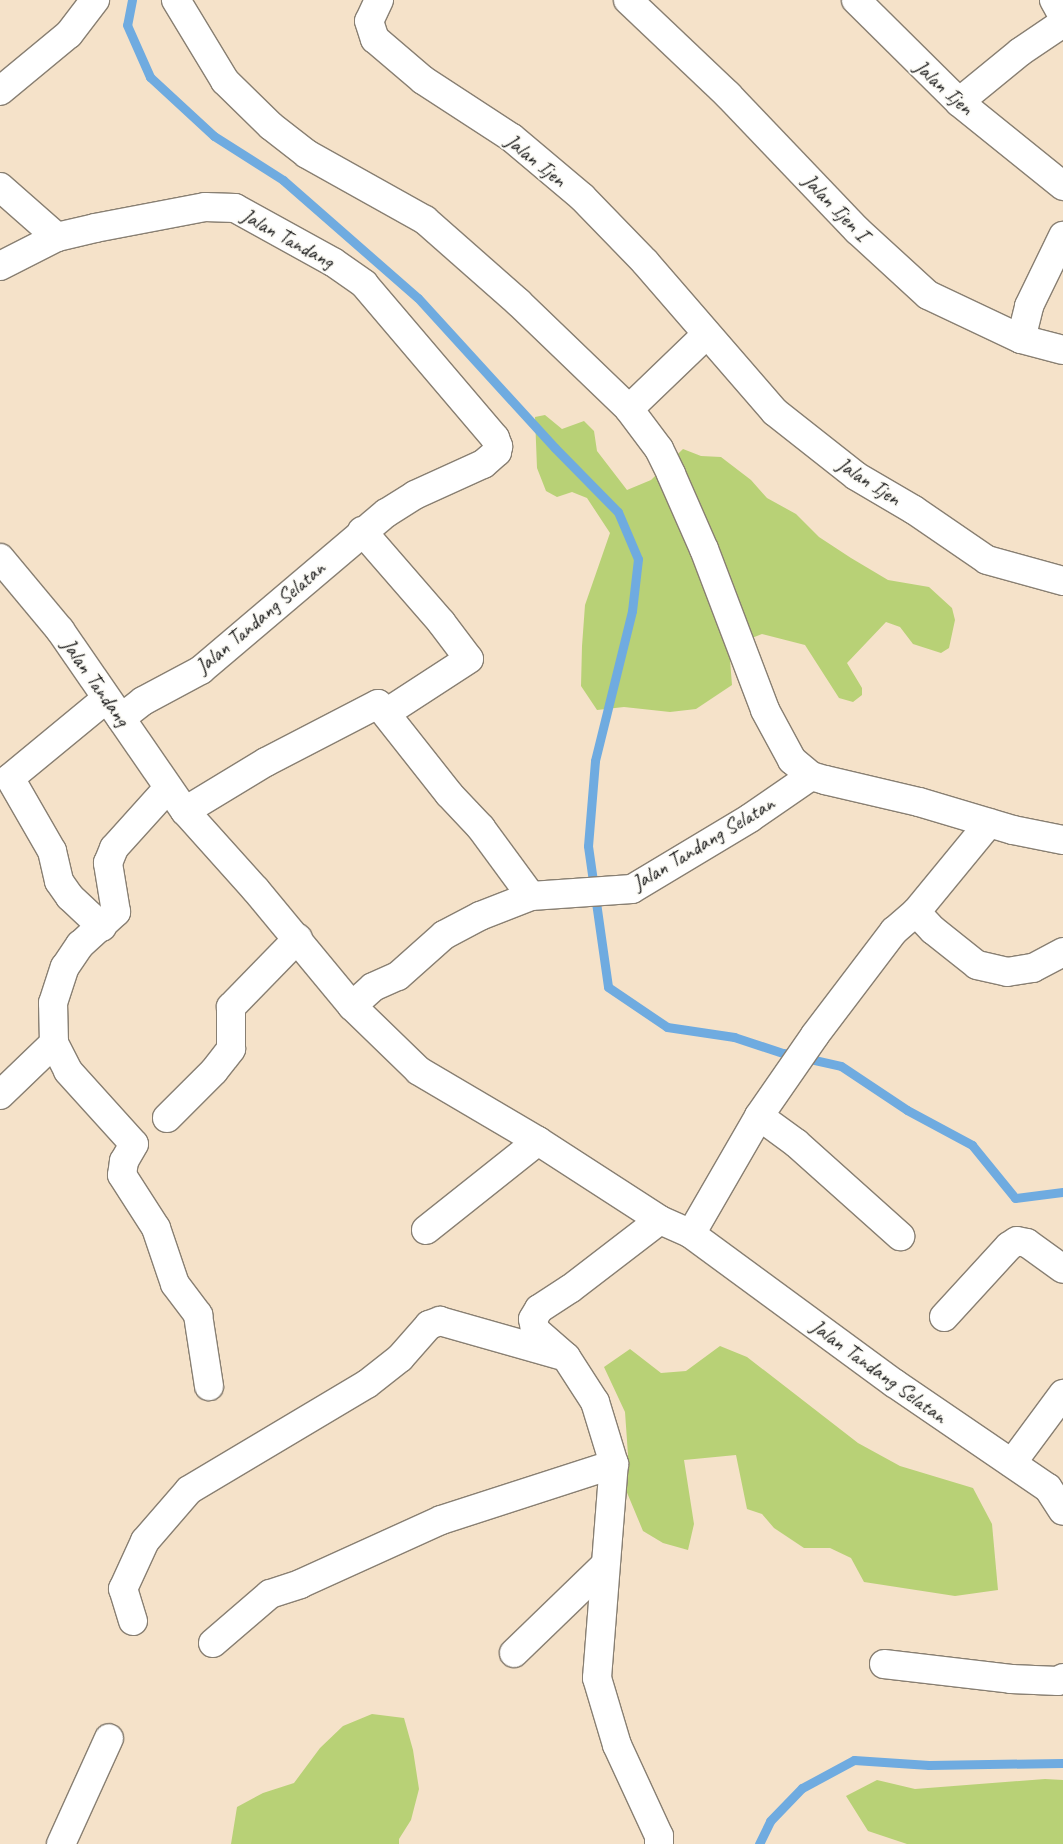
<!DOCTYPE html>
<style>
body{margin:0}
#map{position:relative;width:1063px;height:1844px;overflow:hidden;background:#f5e2c9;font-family:Caveat,sans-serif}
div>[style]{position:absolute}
.green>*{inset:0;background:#b8d176}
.stream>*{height:9px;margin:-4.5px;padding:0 4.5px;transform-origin:4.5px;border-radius:4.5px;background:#6fabe0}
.roads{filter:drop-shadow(1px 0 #887f72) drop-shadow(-1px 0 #887f72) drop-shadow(0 1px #887f72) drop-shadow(0 -1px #887f72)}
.street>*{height:28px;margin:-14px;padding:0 14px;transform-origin:14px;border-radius:14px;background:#fff}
span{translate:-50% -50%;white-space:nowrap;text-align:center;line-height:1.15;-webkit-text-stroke:4px #fdfcf7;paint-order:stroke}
.street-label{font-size:21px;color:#1c1c1c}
</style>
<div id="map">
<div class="green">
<div style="clip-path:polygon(545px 415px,562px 429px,584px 421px,594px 431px,597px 451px,627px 490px,651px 480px,683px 449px,701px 456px,721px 457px,751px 480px,767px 498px,796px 514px,819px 537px,851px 558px,888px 580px,929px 587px,952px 608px,955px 620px,949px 648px,941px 653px,913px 644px,900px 627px,886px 622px,847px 663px,862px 688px,862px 695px,853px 702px,839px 698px,805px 645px,762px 634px,729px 647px,732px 685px,696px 709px,670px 712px,624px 707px,597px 710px,581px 686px,582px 646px,585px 605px,610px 533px,587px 498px,572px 492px,557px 497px,546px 491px,537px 468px,535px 417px)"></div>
<div style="clip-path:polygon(720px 1346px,747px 1357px,858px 1443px,900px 1466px,973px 1488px,992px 1524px,998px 1590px,955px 1596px,864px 1582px,851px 1558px,830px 1548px,804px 1548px,774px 1528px,762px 1514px,747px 1509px,736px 1455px,684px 1460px,694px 1524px,688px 1550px,663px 1543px,643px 1531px,623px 1483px,628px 1455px,625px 1412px,604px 1367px,630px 1349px,661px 1373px,686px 1371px)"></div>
<div style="clip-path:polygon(372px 1714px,404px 1718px,413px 1750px,419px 1789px,411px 1820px,399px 1839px,399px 1844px,231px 1844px,237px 1807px,263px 1793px,294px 1783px,320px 1748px,343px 1726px)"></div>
<div style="clip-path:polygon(1045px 1779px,1063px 1780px,1063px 1844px,907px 1844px,868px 1831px,846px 1796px,877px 1780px,915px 1789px)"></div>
</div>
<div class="stream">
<div style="left:132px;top:0;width:25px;rotate:101deg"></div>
<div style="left:127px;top:25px;width:57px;rotate:66.1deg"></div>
<div style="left:150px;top:77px;width:87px;rotate:42.7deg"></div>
<div style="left:214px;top:136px;width:82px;rotate:32.5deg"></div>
<div style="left:283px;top:180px;width:179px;rotate:41.2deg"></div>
<div style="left:418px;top:298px;width:203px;rotate:47.6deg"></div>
<div style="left:555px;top:448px;width:90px;rotate:45.5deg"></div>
<div style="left:618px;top:512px;width:51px;rotate:66.9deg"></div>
<div style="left:638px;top:559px;width:52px;rotate:96.6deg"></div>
<div style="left:632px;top:611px;width:154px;rotate:103.9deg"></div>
<div style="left:595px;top:761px;width:85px;rotate:94.7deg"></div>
<div style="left:588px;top:846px;width:142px;rotate:81.9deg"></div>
<div style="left:608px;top:987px;width:71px;rotate:34.1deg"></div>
<div style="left:667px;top:1027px;width:68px;rotate:8.5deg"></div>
<div style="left:734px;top:1037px;width:52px;rotate:18.1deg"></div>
<div style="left:783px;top:1053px;width:59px;rotate:12.6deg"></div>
<div style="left:841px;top:1066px;width:79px;rotate:33.7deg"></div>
<div style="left:907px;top:1110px;width:74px;rotate:28.3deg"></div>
<div style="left:972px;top:1145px;width:68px;rotate:50.9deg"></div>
<div style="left:1015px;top:1198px;width:48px;rotate:-7.1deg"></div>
<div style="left:759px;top:1844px;width:25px;rotate:-64deg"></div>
<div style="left:770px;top:1821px;width:46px;rotate:-45.9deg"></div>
<div style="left:802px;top:1788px;width:59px;rotate:-28.3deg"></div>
<div style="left:854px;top:1760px;width:75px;rotate:3.8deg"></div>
<div style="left:929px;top:1765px;width:134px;rotate:-0.9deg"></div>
</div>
<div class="roads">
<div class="street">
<div style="left:176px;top:0;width:95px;rotate:58.8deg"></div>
<div style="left:225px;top:81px;width:64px;rotate:44.4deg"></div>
<div style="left:271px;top:126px;width:46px;rotate:37.9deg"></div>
<div style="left:307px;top:154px;width:135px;rotate:29.2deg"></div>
<div style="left:425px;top:220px;width:124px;rotate:41.4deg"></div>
<div style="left:518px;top:302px;width:154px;rotate:43.9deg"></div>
<div style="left:629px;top:409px;width:50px;rotate:53.1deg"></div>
<div style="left:659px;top:449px;width:28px;rotate:64deg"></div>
<div style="left:671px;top:474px;width:82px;rotate:66.3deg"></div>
<div style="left:704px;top:549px;width:172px;rotate:69.2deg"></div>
<div style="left:765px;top:710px;width:57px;rotate:61.6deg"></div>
<div style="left:792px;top:760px;width:25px;rotate:40deg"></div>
<div style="left:811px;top:776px;width:15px;rotate:16deg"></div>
<div style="left:825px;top:780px;width:97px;rotate:13.2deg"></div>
<div style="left:919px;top:802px;width:98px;rotate:16.6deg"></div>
<div style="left:1013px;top:830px;width:51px;rotate:11.3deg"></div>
<div style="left:379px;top:0;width:23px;rotate:115deg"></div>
<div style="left:369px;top:21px;width:19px;rotate:72deg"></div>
<div style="left:375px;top:39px;width:63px;rotate:40.5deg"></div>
<div style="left:423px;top:80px;width:106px;rotate:33.1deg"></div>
<div style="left:512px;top:138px;width:92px;rotate:40.1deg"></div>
<div style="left:582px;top:197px;width:91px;rotate:45.9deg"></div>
<div style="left:645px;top:262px;width:198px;rotate:49.1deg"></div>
<div style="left:775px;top:412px;width:103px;rotate:38.3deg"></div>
<div style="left:856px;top:476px;width:67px;rotate:30.4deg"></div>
<div style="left:914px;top:510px;width:88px;rotate:34.4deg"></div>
<div style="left:987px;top:560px;width:79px;rotate:15.4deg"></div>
<div style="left:628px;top:0;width:138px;rotate:43.5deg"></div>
<div style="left:728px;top:95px;width:187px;rotate:46.3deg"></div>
<div style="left:857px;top:230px;width:96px;rotate:42.5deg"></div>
<div style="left:928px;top:295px;width:103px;rotate:25.3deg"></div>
<div style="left:1021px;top:339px;width:43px;rotate:14.7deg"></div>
<div style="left:856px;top:0;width:145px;rotate:44.7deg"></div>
<div style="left:959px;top:102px;width:134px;rotate:38.9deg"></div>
<div style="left:1054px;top:0;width:18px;rotate:61deg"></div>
<div style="left:0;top:91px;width:89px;rotate:-39.6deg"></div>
<div style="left:69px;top:34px;width:43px;rotate:-52.6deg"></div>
<div style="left:959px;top:102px;width:79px;rotate:-39.3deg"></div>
<div style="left:1020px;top:52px;width:52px;rotate:-34deg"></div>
<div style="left:0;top:187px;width:76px;rotate:41.3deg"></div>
<div style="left:0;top:266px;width:64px;rotate:-27deg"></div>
<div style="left:57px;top:237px;width:39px;rotate:-13deg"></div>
<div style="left:95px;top:228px;width:112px;rotate:-10.8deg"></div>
<div style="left:205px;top:207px;width:30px;rotate:2deg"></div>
<div style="left:235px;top:208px;width:112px;rotate:28.9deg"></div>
<div style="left:333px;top:262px;width:38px;rotate:35deg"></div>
<div style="left:364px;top:284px;width:202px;rotate:49.6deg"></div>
<div style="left:495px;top:438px;width:9px;rotate:69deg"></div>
<div style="left:498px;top:446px;width:6px;rotate:99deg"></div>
<div style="left:497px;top:452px;width:18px;rotate:139deg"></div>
<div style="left:483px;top:464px;width:75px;rotate:155.5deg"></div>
<div style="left:415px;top:495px;width:34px;rotate:148deg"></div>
<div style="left:386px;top:513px;width:243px;rotate:139.7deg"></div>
<div style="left:201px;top:670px;width:66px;rotate:151.9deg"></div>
<div style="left:143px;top:701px;width:28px;rotate:142deg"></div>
<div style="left:1021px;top:339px;width:34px;rotate:-76deg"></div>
<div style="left:1029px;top:306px;width:78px;rotate:-64.1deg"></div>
<div style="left:629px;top:409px;width:108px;rotate:-43.9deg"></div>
<div style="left:362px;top:531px;width:121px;rotate:49deg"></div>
<div style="left:441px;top:622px;width:46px;rotate:52.9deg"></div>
<div style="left:469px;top:659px;width:99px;rotate:147deg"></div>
<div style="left:0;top:558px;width:94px;rotate:50.2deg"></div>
<div style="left:60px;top:630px;width:220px;rotate:55.4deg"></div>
<div style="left:185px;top:811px;width:106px;rotate:48.1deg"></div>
<div style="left:256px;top:890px;width:151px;rotate:50.4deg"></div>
<div style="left:352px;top:1006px;width:93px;rotate:44.1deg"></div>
<div style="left:419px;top:1071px;width:138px;rotate:30.5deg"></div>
<div style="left:538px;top:1141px;width:145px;rotate:32.9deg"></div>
<div style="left:660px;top:1220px;width:34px;rotate:24deg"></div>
<div style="left:691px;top:1234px;width:252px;rotate:36.3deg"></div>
<div style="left:894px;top:1383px;width:186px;rotate:34.3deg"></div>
<div style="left:1048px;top:1488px;width:27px;rotate:57deg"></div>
<div style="left:185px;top:811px;width:95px;rotate:-31.2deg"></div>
<div style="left:266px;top:762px;width:126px;rotate:-27.4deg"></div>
<div style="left:378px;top:704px;width:115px;rotate:51.7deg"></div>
<div style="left:449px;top:794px;width:47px;rotate:46.7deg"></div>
<div style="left:481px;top:828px;width:84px;rotate:53.7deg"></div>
<div style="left:916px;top:912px;width:25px;rotate:47deg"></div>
<div style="left:933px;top:930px;width:56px;rotate:38.5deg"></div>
<div style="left:977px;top:965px;width:31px;rotate:13deg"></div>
<div style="left:1007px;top:972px;width:26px;rotate:-9deg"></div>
<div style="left:1033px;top:968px;width:34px;rotate:-28deg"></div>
<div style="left:102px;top:927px;width:44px;rotate:-136.8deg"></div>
<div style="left:70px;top:897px;width:19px;rotate:-125deg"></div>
<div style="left:59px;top:881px;width:31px;rotate:-103deg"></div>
<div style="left:52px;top:851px;width:84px;rotate:-119.9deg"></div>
<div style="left:10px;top:778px;width:124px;rotate:-39.5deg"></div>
<div style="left:352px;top:1006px;width:28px;rotate:-42deg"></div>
<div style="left:373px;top:987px;width:27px;rotate:-24deg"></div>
<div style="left:398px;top:976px;width:62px;rotate:-41.7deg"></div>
<div style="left:444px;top:935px;width:41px;rotate:-27.8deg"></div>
<div style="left:480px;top:916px;width:55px;rotate:-21.4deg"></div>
<div style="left:531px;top:896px;width:101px;rotate:-4deg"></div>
<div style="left:632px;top:889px;width:138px;rotate:-31deg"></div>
<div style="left:750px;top:818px;width:74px;rotate:-34.5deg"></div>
<div style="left:54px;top:1043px;width:31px;rotate:63deg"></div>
<div style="left:68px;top:1071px;width:98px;rotate:47.9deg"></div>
<div style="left:134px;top:1144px;width:20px;rotate:120deg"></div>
<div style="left:124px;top:1161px;width:14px;rotate:98deg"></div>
<div style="left:122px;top:1175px;width:63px;rotate:57.3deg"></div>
<div style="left:156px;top:1228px;width:59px;rotate:71.3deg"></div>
<div style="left:175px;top:1284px;width:39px;rotate:53deg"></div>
<div style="left:198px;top:1315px;width:72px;rotate:81.2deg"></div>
<div style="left:0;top:1095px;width:75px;rotate:-43.9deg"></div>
<div style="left:54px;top:1043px;width:40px;rotate:-91.4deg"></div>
<div style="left:53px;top:1003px;width:38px;rotate:-72deg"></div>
<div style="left:65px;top:967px;width:27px;rotate:-56deg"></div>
<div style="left:80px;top:945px;width:49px;rotate:-42.5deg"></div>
<div style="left:116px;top:912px;width:50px;rotate:-99.3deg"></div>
<div style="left:108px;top:863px;width:16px;rotate:-68deg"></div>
<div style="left:114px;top:848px;width:81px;rotate:-48deg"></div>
<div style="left:759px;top:1116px;width:46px;rotate:36.1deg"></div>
<div style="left:796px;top:1143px;width:140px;rotate:41.8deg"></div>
<div style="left:167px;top:1118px;width:66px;rotate:-45deg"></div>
<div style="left:214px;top:1071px;width:28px;rotate:-52deg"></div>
<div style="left:231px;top:1049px;width:42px;rotate:-90deg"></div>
<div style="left:231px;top:1007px;width:96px;rotate:-45.8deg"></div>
<div style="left:426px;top:1230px;width:143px;rotate:-38.5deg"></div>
<div style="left:691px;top:1234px;width:136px;rotate:-60deg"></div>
<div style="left:759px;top:1116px;width:98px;rotate:-55.3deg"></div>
<div style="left:815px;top:1035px;width:131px;rotate:-52.8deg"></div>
<div style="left:894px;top:931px;width:29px;rotate:-41deg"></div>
<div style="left:916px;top:912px;width:115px;rotate:-50.6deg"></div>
<div style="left:944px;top:1317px;width:96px;rotate:-47.5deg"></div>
<div style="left:1009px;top:1246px;width:9px;rotate:-32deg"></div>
<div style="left:1017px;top:1241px;width:10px;rotate:11deg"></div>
<div style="left:1027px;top:1243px;width:44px;rotate:35.8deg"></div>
<div style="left:1012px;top:1463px;width:86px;rotate:-53.5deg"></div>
<div style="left:133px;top:1621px;width:34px;rotate:-107deg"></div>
<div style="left:123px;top:1589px;width:53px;rotate:-65.4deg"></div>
<div style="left:145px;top:1541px;width:67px;rotate:-49.2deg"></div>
<div style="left:189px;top:1490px;width:207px;rotate:-30.8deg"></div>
<div style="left:367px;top:1384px;width:42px;rotate:-38.2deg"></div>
<div style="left:400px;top:1358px;width:44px;rotate:-48.7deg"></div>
<div style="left:429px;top:1325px;width:12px;rotate:-20deg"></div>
<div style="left:440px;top:1321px;width:124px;rotate:15.9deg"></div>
<div style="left:213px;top:1643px;width:75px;rotate:-40.7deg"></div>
<div style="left:270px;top:1594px;width:32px;rotate:-18deg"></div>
<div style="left:300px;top:1584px;width:155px;rotate:-24.4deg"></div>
<div style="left:441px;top:1520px;width:182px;rotate:-17.9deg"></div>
<div style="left:514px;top:1653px;width:125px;rotate:-44deg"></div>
<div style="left:884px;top:1664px;width:128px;rotate:6.7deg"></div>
<div style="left:1011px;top:1679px;width:47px;rotate:2.4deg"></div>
<div style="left:1058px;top:1681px;width:6px;rotate:-31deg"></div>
<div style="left:61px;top:1844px;width:116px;rotate:-65.6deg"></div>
<div style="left:659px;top:1844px;width:8px;rotate:-90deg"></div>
<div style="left:659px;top:1836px;width:100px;rotate:-114.8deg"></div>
<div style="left:617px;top:1745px;width:70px;rotate:-106.6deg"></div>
<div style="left:597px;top:1678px;width:215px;rotate:-85.5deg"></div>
<div style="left:614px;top:1464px;width:65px;rotate:-107deg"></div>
<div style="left:595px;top:1402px;width:54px;rotate:-122.8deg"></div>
<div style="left:566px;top:1357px;width:41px;rotate:-138.9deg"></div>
<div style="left:535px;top:1330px;width:11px;rotate:-100deg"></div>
<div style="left:533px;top:1319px;width:12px;rotate:-59deg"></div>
<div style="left:539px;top:1309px;width:37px;rotate:-33deg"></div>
<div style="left:570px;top:1289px;width:113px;rotate:-37.5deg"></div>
</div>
</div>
<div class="street-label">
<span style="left:944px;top:87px;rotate:42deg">Jalan Ijen</span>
<span style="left:536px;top:160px;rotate:39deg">Jalan Ijen</span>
<span style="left:836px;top:207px;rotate:46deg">Jalan Ijen I</span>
<span style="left:288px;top:238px;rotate:29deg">Jalan Tandang</span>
<span style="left:869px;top:481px;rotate:33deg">Jalan Ijen</span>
<span style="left:260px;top:617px;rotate:-40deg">Jalan Tandang Selatan</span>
<span style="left:96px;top:682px;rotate:55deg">Jalan Tandang</span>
<span style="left:703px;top:843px;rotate:-31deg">Jalan Tandang Selatan</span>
<span style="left:879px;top:1371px;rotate:36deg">Jalan Tandang Selatan</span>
</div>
</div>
